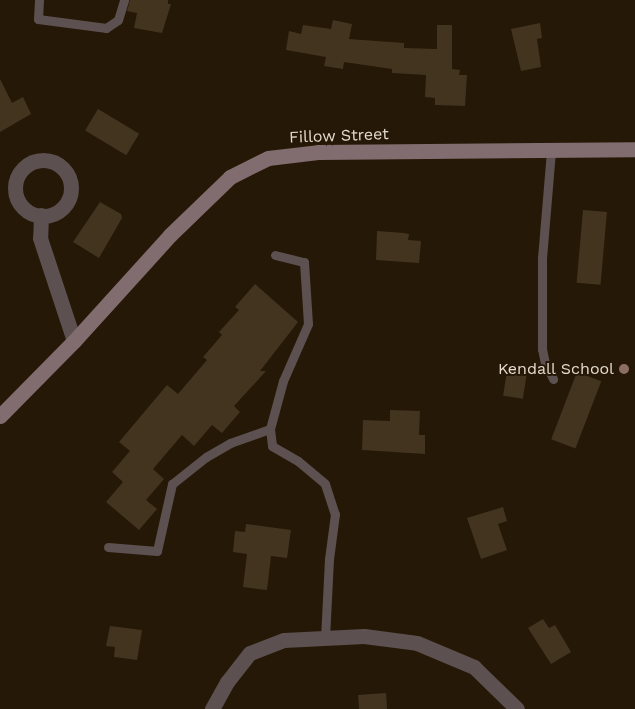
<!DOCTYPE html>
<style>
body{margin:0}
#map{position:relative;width:635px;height:709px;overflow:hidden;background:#261806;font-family:"Work Sans",sans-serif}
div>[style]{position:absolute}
.building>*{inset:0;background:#433420;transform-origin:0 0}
.lane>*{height:9px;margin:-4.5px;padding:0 4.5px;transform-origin:4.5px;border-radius:4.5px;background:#5c5050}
.street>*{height:15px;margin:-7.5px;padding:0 7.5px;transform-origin:7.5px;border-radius:7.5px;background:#5c5050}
.street>.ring{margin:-7.5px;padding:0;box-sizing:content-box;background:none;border:15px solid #5c5050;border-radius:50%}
.secondary>*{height:15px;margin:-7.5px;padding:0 7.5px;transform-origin:7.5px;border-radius:7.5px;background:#816d6f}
.dots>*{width:14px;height:14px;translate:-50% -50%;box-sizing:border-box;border:2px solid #261806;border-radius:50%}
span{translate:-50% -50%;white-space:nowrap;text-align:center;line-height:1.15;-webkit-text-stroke:4px #261806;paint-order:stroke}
.street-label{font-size:16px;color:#e4dbcf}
.poi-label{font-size:16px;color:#e4dbcf}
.right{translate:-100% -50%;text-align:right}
</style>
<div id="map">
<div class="building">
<div style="clip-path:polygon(130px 0,168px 0,168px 4px,171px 4px,162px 33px,134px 28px,137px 13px,127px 11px)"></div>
<div style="clip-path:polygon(333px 20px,352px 24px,349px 39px,404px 43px,404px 48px,437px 49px,437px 25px,452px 25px,452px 69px,460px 70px,459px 75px,467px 75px,465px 106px,435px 105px,435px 98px,425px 97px,426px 75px,392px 73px,392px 69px,344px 62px,343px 69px,324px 66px,326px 57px,286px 50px,289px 31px,301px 34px,303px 25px,331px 29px)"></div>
<div style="clip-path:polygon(540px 23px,542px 38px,537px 39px,541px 67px,521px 71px,511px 29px)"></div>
<div style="clip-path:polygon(0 79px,12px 103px,23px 97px,31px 114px,0 132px)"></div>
<div style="left:98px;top:109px;width:48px;height:25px;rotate:31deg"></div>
<div style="clip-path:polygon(100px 202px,121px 214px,122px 218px,99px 258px,73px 242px)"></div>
<div style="left:583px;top:210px;width:24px;height:73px;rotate:5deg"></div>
<div style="clip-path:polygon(377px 231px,404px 233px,409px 234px,408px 240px,421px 241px,419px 263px,376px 260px)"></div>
<div style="clip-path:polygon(255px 284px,298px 322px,260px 371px,266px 371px,234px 406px,240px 412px,222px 433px,212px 425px,194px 446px,182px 435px,153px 469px,164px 479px,146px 500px,157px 509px,139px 530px,106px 502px,123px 482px,112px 472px,130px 451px,119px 442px,167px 385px,178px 394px,207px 360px,203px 357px,222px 335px,219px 332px,239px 310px,235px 307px)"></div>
<div style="left:507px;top:371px;width:20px;height:25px;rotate:9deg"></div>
<div style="left:577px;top:372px;width:26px;height:72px;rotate:21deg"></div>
<div style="clip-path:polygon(390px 410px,420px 411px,419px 435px,425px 435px,425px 454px,362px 450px,363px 420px,390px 421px)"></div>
<div style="clip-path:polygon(503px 507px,507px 521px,498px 524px,507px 550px,481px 559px,467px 518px)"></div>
<div style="clip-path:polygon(246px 524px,291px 530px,287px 558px,271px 556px,267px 590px,243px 587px,247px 554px,233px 552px,235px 531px,245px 532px)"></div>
<div style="clip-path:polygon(543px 619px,549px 628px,555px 625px,571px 652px,551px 664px,528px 628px)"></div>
<div style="clip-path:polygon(110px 626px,142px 630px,137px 660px,114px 657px,115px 647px,106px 646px)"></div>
<div style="left:386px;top:693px;width:16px;height:28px;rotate:86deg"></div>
</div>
<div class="lane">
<div style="left:39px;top:0;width:19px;rotate:93deg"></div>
<div style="left:38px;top:19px;width:69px;rotate:7.5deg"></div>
<div style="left:106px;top:28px;width:14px;rotate:-34deg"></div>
<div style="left:118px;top:20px;width:21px;rotate:-73deg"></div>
<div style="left:551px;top:151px;width:107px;rotate:94.8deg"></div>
<div style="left:542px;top:258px;width:91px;rotate:90deg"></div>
<div style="left:542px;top:349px;width:14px;rotate:78deg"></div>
<div style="left:545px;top:363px;width:18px;rotate:63deg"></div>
<div style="left:275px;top:255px;width:30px;rotate:14deg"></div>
<div style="left:304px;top:262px;width:62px;rotate:86.3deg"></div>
<div style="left:308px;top:324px;width:62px;rotate:113.7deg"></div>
<div style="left:283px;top:381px;width:50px;rotate:105.2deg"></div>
<div style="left:270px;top:429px;width:17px;rotate:83deg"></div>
<div style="left:272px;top:446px;width:30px;rotate:30deg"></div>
<div style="left:298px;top:461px;width:35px;rotate:40deg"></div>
<div style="left:325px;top:484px;width:32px;rotate:72deg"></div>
<div style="left:335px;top:514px;width:45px;rotate:97.6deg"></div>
<div style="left:329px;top:559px;width:79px;rotate:92.9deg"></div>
<div style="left:108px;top:547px;width:49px;rotate:4.7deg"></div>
<div style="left:157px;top:551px;width:69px;rotate:-77.4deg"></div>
<div style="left:172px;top:484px;width:43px;rotate:-38.5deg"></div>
<div style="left:206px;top:457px;width:28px;rotate:-30deg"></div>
<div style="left:230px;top:443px;width:42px;rotate:-19.3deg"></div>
</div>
<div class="street">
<div class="ring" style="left:15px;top:160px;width:41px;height:41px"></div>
<div style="left:41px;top:215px;width:23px;rotate:92deg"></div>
<div style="left:40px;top:238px;width:108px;rotate:71.7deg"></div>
<div style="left:212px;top:709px;width:31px;rotate:-61deg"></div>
<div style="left:227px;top:682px;width:37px;rotate:-52deg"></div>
<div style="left:250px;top:653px;width:36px;rotate:-21deg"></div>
<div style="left:284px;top:640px;width:80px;rotate:-2.9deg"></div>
<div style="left:364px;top:636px;width:53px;rotate:7.5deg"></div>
<div style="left:417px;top:643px;width:62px;rotate:22.8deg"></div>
<div style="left:474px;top:667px;width:60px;rotate:44.3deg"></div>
</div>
<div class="secondary">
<div style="left:0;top:416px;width:105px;rotate:-45.4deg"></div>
<div style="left:74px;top:341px;width:143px;rotate:-47.8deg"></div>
<div style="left:170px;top:235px;width:83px;rotate:-44deg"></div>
<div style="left:230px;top:177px;width:42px;rotate:-26.6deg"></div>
<div style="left:268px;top:158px;width:50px;rotate:-6.8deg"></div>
<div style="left:318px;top:152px;width:317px;rotate:-0.5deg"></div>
</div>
<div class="dots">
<div style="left:624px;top:369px;background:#8d6e63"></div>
</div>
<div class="street-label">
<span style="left:339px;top:136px;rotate:-2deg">Fillow Street</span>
</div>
<div class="poi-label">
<span class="right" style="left:614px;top:369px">Kendall School</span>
</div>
</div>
